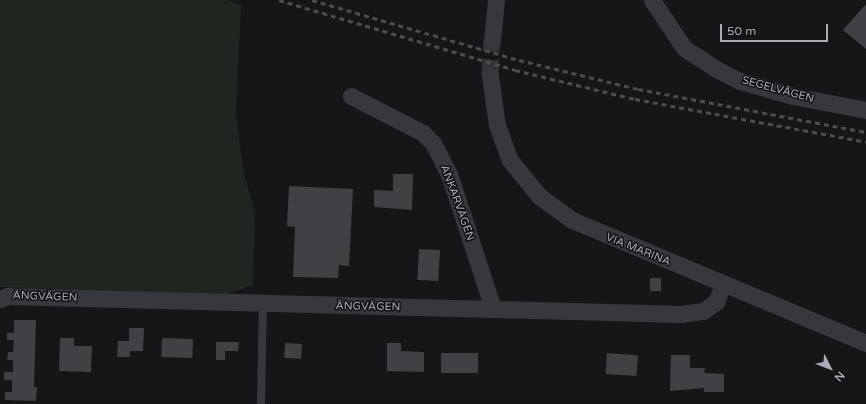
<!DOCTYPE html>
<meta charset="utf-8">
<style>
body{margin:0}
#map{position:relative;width:866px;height:404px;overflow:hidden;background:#161618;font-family:"Varela Round",sans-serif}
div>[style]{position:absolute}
.green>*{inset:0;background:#1e261f}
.building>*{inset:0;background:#404145;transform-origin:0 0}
.street-tunnel>*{height:17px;margin-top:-8.5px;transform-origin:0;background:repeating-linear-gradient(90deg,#333438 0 17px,transparent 0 25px)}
.lane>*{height:8px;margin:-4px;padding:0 4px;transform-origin:4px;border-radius:4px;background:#37383d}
.street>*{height:17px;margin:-8.5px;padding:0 8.5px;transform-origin:8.5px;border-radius:8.5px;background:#37383d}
.rail>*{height:3px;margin-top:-1.5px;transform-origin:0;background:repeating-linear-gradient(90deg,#4a4c52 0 5px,transparent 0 9px)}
span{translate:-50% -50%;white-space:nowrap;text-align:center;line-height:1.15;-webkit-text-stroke:3px #111113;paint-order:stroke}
.street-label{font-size:11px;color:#a8adb8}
.north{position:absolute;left:810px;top:348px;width:40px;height:40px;-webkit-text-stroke:3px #111113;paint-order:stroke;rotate:132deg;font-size:11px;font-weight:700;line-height:16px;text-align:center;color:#a8adb8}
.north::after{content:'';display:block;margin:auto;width:14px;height:18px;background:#a8adb8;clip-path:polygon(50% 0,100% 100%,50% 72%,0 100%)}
.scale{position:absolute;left:720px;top:24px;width:108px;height:18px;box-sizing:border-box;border:2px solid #a8adb8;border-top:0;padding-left:5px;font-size:12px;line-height:14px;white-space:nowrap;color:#a8adb8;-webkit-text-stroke:3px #111113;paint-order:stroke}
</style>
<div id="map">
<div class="green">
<div style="clip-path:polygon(0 0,227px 0,241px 5px,236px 112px,243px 169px,255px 214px,253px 285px,224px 295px,0 287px)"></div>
</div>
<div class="building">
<div style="clip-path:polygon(865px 5px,866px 6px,866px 49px,843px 30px)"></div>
<div style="clip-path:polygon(393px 174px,413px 174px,412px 210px,374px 207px,374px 190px,393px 191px)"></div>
<div style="clip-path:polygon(289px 186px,353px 189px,349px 266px,339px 265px,338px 278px,293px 277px,295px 227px,287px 226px)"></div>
<div style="left:419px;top:249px;width:21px;height:31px;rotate:3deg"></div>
<div style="left:661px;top:278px;width:13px;height:11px;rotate:90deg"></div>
<div style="clip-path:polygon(14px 320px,36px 320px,34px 387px,37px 387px,36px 401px,5px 400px,5px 392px,12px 392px,12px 380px,4px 380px,4px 372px,13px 372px,13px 360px,7px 360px,8px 352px,13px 352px,14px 340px,7px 340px,7px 333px,14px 333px)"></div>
<div style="clip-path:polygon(129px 328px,144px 328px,143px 351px,130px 351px,130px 357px,117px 357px,118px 341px,129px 341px)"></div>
<div style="clip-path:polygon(60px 338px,74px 338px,74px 346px,92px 346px,91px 372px,59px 371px)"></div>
<div style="left:162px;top:338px;width:31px;height:19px;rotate:2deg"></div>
<div style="clip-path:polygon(216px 342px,239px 342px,238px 351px,225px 351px,225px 360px,216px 360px)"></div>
<div style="left:285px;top:343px;width:17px;height:15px;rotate:3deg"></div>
<div style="clip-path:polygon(387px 343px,401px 343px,401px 351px,424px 352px,424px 372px,387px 371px)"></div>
<div style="left:441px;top:353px;width:37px;height:20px"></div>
<div style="left:607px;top:353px;width:31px;height:21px;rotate:4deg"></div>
<div style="clip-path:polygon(671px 355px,690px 355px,690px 368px,705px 368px,704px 373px,724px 374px,724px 392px,704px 392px,704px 388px,670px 391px)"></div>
</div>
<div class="street-tunnel">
<div style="left:490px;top:76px;width:35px;rotate:-87deg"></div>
</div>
<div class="lane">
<div style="left:261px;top:404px;width:100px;rotate:-88.9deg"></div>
</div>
<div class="street">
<div style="left:652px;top:0;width:58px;rotate:56.3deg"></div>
<div style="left:684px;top:48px;width:38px;rotate:33deg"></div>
<div style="left:716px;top:69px;width:27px;rotate:27deg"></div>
<div style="left:740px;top:81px;width:55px;rotate:15.8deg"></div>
<div style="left:793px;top:96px;width:74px;rotate:10.9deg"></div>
<div style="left:492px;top:41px;width:41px;rotate:-84.4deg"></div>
<div style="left:490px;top:76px;width:49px;rotate:81.9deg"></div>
<div style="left:497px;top:125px;width:37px;rotate:70deg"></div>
<div style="left:510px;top:160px;width:46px;rotate:51.1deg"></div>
<div style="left:539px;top:196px;width:41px;rotate:36deg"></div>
<div style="left:572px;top:220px;width:319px;rotate:22.7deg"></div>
<div style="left:351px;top:96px;width:81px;rotate:27.2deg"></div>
<div style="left:423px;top:133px;width:14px;rotate:45deg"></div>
<div style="left:433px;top:143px;width:35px;rotate:63deg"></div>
<div style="left:449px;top:174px;width:142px;rotate:71.9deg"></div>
<div style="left:0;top:299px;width:9px;rotate:-21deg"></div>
<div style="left:8px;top:296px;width:673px;rotate:1.53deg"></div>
<div style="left:681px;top:314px;width:22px;rotate:-8deg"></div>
<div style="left:703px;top:311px;width:16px;rotate:-35deg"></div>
<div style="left:716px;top:302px;width:18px;rotate:-68deg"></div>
</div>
<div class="rail">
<div style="left:279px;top:0;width:246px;rotate:16.5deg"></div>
<div style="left:515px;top:70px;width:123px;rotate:13.6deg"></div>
<div style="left:635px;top:99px;width:235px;rotate:10.5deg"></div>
<div style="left:312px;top:0;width:216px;rotate:16.2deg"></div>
<div style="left:519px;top:60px;width:122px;rotate:13.7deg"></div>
<div style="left:638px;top:89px;width:232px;rotate:10.7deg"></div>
</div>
<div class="street-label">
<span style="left:778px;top:90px;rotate:15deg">SEGELVÄGEN</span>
<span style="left:457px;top:203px;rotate:70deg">ANKARVÄGEN</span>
<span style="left:638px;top:250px;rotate:22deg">VIA MARINA</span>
<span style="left:45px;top:297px;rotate:2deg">ÄNGVÄGEN</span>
<span style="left:368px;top:307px;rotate:1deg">ÄNGVÄGEN</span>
</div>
<div class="north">N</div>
<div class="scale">50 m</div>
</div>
